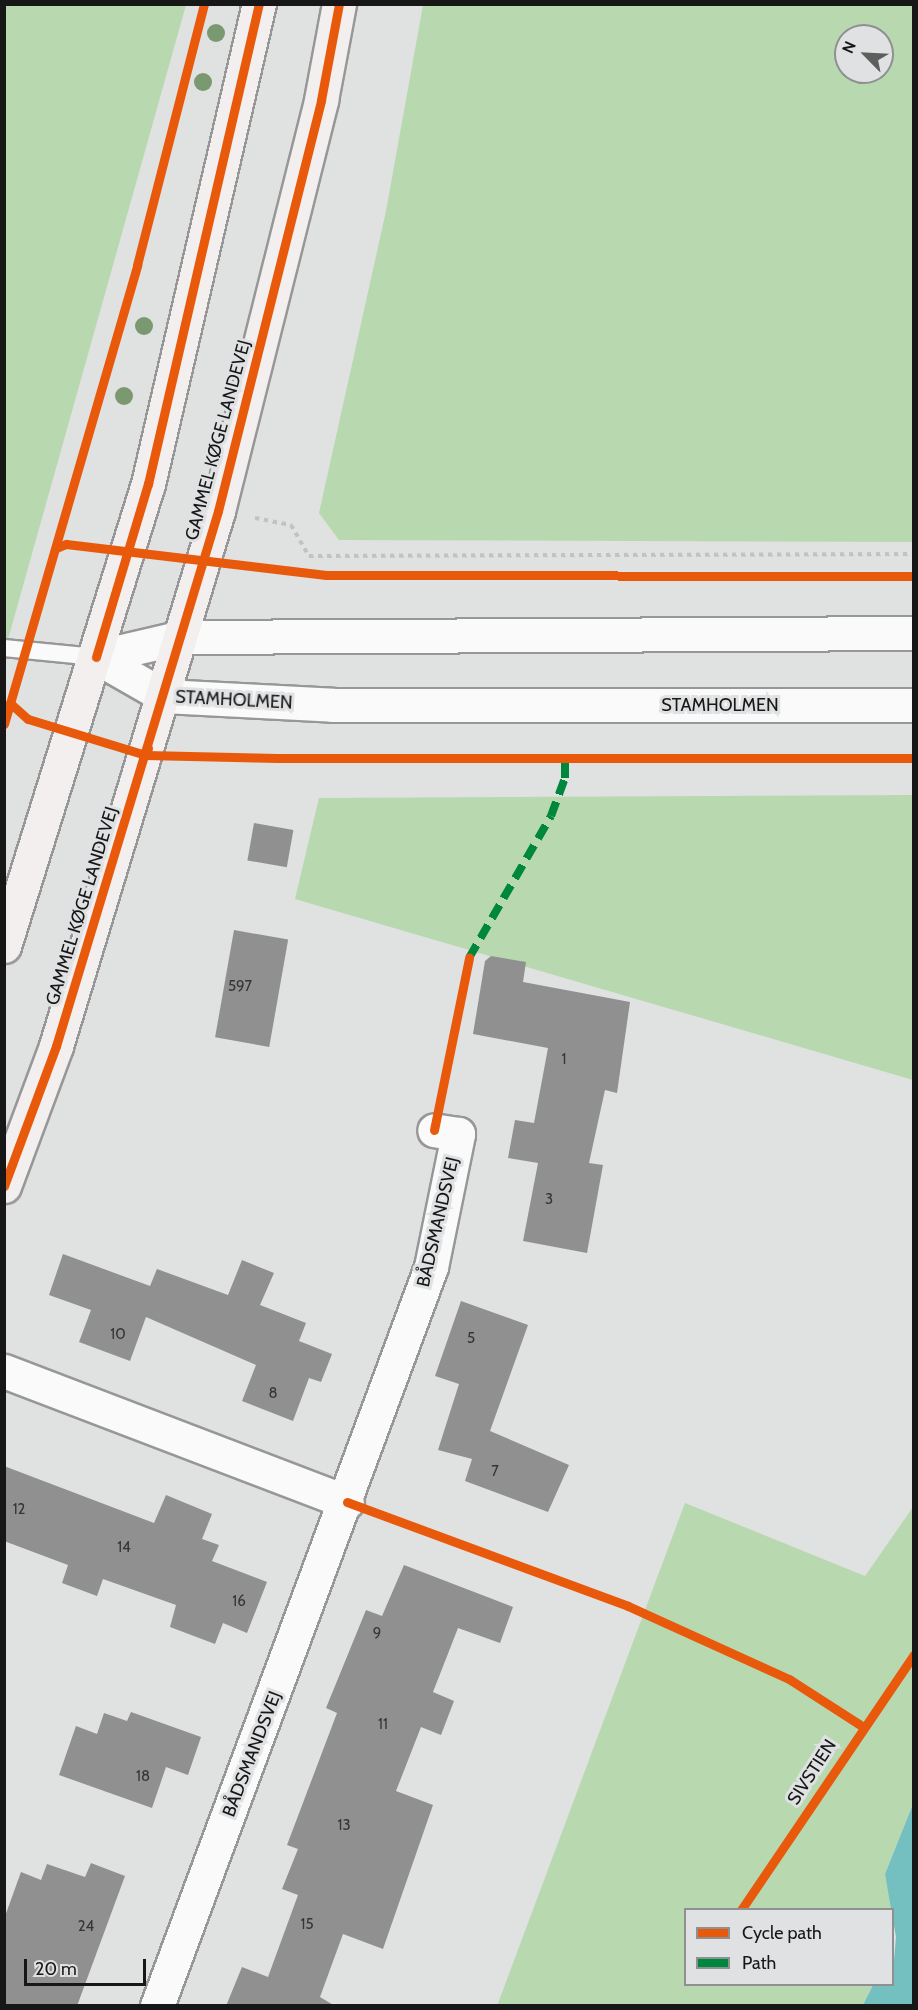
<!DOCTYPE html>
<meta charset="utf-8">
<style>
body{margin:0}
#map{position:relative;width:918px;height:2010px;overflow:hidden;background:#e0e1e1;font-family:Cabin,sans-serif}
div>[style]{position:absolute}
.green>*{inset:0;background:#b8d8b0}
.water>*{inset:0;background:#74bfbf}
.building>*{inset:0;background:#909090;transform-origin:0 0}
.path>*{height:4px;margin-top:-2px;transform-origin:0;background:repeating-linear-gradient(90deg,#c2c2c3 0 4.5px,transparent 0 9px)}
.roads{filter:drop-shadow(2px 0 #979798) drop-shadow(-2px 0 #979798) drop-shadow(0 2px #979798) drop-shadow(0 -2px #979798)}
.service>*{height:16px;margin:-8px;padding:0 8px;transform-origin:8px;border-radius:8px;background:#fafafa}
.minor>*{height:33px;margin:-16.5px;padding:0 16.5px;transform-origin:16.5px;border-radius:16.5px;background:#fafafa}
.tertiary>*{height:33px;margin:-16.5px;padding:0 16.5px;transform-origin:16.5px;border-radius:16.5px;background:#fafafa}
.secondary>*{height:33px;margin:-16.5px;padding:0 16.5px;transform-origin:16.5px;border-radius:16.5px;background:#f2efee}
.quiet>*{height:8px;margin-top:-4px;transform-origin:0;background:repeating-linear-gradient(90deg,#00873e 0 15px,transparent 0 23px)}
.cycleway>*{height:9px;margin:-4.5px;padding:0 4.5px;transform-origin:4.5px;border-radius:4.5px;background:#e8590c}
.trees>*{width:18px;height:18px;margin:-9px;border-radius:50%;background:#7a9970}
span{translate:-50% -50%;white-space:nowrap;text-align:center;line-height:1.15;-webkit-text-stroke:6px #dfe1e2;paint-order:stroke}
.number-label{font-size:15px;color:#353536}
.number-label span{-webkit-text-stroke-width:0}
.street-label{font-size:18px;color:#171718}
.frame{position:absolute;inset:0;border:6px solid #171718;pointer-events:none}
.legend{position:absolute;left:684px;top:1908px;width:210px;height:78px;box-sizing:border-box;background:#dfe1e2;border:2px solid #8f9091;margin:0;padding:8px 10px;list-style:none;font-size:18px;color:#171718}
.legend li{display:flex;align-items:center;gap:12px;height:30px}
.legend b{width:30px;border:2px solid #8f9091}
.north{position:absolute;left:834px;top:24px;width:60px;height:60px;box-sizing:border-box;background:#dfe1e2;border:2px solid #8f9091;border-radius:50%;rotate:294deg;font-size:16px;font-weight:700;line-height:24px;text-align:center;color:#171718}
.north::after{content:'';display:block;margin:auto;width:21px;height:27px;background:#5d5e5e;clip-path:polygon(50% 0,100% 100%,50% 72%,0 100%)}
.scale{position:absolute;left:24px;top:1959px;width:122px;height:27px;box-sizing:border-box;border:3px solid #171718;border-top:0;padding-left:8px;font-size:18px;line-height:21px;white-space:nowrap;color:#171718;-webkit-text-stroke:4px #dfe1e2;paint-order:stroke}
</style>
<div id="map">
<div class="green">
<div style="clip-path:polygon(4px 5px,186px 5px,5px 650px,4px 650px)"></div>
<div style="clip-path:polygon(evenodd,423px 5px,913px 5px,913px 542px,339px 540px,319px 513px,386px 211px,423px 5px,846px 36px,882px 36px,882px 72px,846px 72px,846px 36px)"></div>
<div style="clip-path:polygon(913px 795px,913px 1080px,295px 899px,319px 798px)"></div>
<div style="clip-path:polygon(685px 1503px,865px 1576px,913px 1507px,913px 1804px,885px 1874px,892px 1909px,686px 1910px,686px 1984px,873px 1985px,863px 2005px,497px 2006px)"></div>
</div>
<div class="water">
<div style="clip-path:polygon(913px 1804px,913px 2005px,863px 2005px,873px 1985px,892px 1984px,896px 1937px,885px 1874px)"></div>
</div>
<div class="building">
<div style="left:254px;top:823px;width:40px;height:38px;rotate:10deg"></div>
<div style="left:234px;top:930px;width:55px;height:109px;rotate:10deg"></div>
<div style="clip-path:polygon(491px 956px,526px 962px,523px 982px,630px 1002px,617px 1093px,605px 1090px,589px 1163px,603px 1165px,587px 1253px,523px 1241px,538px 1163px,508px 1158px,515px 1120px,534px 1123px,548px 1048px,473px 1034px,485px 961px)"></div>
<div style="clip-path:polygon(63px 1254px,150px 1286px,157px 1269px,228px 1295px,242px 1260px,274px 1273px,260px 1305px,306px 1323px,299px 1341px,332px 1354px,321px 1382px,309px 1378px,293px 1421px,242px 1401px,256px 1365px,146px 1317px,130px 1361px,79px 1342px,91px 1310px,49px 1295px)"></div>
<div style="clip-path:polygon(461px 1301px,528px 1325px,490px 1431px,569px 1465px,548px 1512px,465px 1481px,472px 1459px,438px 1450px,459px 1384px,435px 1376px)"></div>
<div style="clip-path:polygon(4px 1466px,154px 1523px,166px 1495px,212px 1514px,202px 1539px,219px 1545px,212px 1561px,267px 1582px,247px 1633px,223px 1623px,215px 1644px,170px 1627px,176px 1605px,103px 1579px,97px 1596px,62px 1583px,68px 1565px,4px 1541px)"></div>
<div style="clip-path:polygon(404px 1565px,513px 1607px,500px 1643px,458px 1628px,433px 1692px,454px 1701px,441px 1735px,421px 1727px,396px 1791px,433px 1805px,383px 1949px,343px 1934px,320px 1997px,335px 2006px,226px 2006px,242px 1967px,268px 1977px,298px 1895px,282px 1889px,298px 1849px,287px 1845px,337px 1713px,326px 1708px,366px 1610px,382px 1616px)"></div>
<div style="clip-path:polygon(131px 1712px,201px 1737px,188px 1775px,166px 1767px,152px 1808px,59px 1775px,76px 1726px,97px 1734px,104px 1713px,127px 1721px)"></div>
<div style="clip-path:polygon(91px 1863px,125px 1876px,77px 2006px,4px 2006px,4px 1919px,21px 1872px,41px 1880px,47px 1864px,85px 1877px)"></div>
</div>
<div class="path">
<div style="left:255px;top:518px;width:37px;rotate:11deg"></div>
<div style="left:291px;top:525px;width:36px;rotate:60deg"></div>
<div style="left:309px;top:556px;width:605px;rotate:-0.19deg"></div>
<div style="left:441px;top:1094px;width:139px;rotate:-78.4deg"></div>
</div>
<div class="roads">
<div class="service">
<div style="left:4px;top:648px;width:92px;rotate:5.6deg"></div>
</div>
<div class="minor">
<div style="left:4px;top:1371px;width:367px;rotate:20.9deg"></div>
<div style="left:157px;top:2006px;width:788px;rotate:-69.66deg"></div>
<div style="left:431px;top:1267px;width:136px;rotate:-78.5deg"></div>
<div style="left:458px;top:1134px;width:24px;rotate:-171deg"></div>
</div>
<div class="tertiary">
<div style="left:96px;top:657px;width:78px;rotate:29.8deg"></div>
<div style="left:164px;top:696px;width:169px;rotate:3deg"></div>
<div style="left:333px;top:705px;width:581px"></div>
<div style="left:96px;top:657px;width:88px;rotate:-13.1deg"></div>
<div style="left:182px;top:637px;width:732px;rotate:-0.31deg"></div>
</div>
<div class="secondary">
<div style="left:4px;top:946px;width:484px;rotate:-72.7deg"></div>
<div style="left:148px;top:484px;width:493px;rotate:-77deg"></div>
<div style="left:4px;top:1186px;width:149px;rotate:-69.6deg"></div>
<div style="left:56px;top:1046px;width:559px;rotate:-73.15deg"></div>
<div style="left:218px;top:511px;width:424px;rotate:-75.9deg"></div>
<div style="left:321px;top:100px;width:98px;rotate:-79.4deg"></div>
</div>
</div>
<div class="quiet">
<div style="left:469px;top:958px;width:164px;rotate:-60deg"></div>
<div style="left:551px;top:816px;width:40px;rotate:-69.8deg"></div>
<div style="left:565px;top:778px;width:19px;rotate:-90deg"></div>
</div>
<div class="cycleway">
<div style="left:56px;top:548px;width:11px;rotate:-22deg"></div>
<div style="left:66px;top:544px;width:262px;rotate:6.8deg"></div>
<div style="left:326px;top:575px;width:588px;rotate:0.1deg"></div>
<div style="left:96px;top:657px;width:181px;rotate:-73.3deg"></div>
<div style="left:148px;top:484px;width:493px;rotate:-77deg"></div>
<div style="left:10px;top:703px;width:24px;rotate:42deg"></div>
<div style="left:28px;top:719px;width:123px;rotate:17deg"></div>
<div style="left:4px;top:724px;width:478px;rotate:-73.8deg"></div>
<div style="left:137px;top:265px;width:269px;rotate:-75.6deg"></div>
<div style="left:148px;top:748px;width:7px;rotate:106deg"></div>
<div style="left:146px;top:755px;width:131px;rotate:1.3deg"></div>
<div style="left:277px;top:758px;width:637px"></div>
<div style="left:434px;top:1130px;width:176px;rotate:-78.5deg"></div>
<div style="left:4px;top:1186px;width:149px;rotate:-69.6deg"></div>
<div style="left:56px;top:1046px;width:559px;rotate:-73.15deg"></div>
<div style="left:218px;top:511px;width:424px;rotate:-75.9deg"></div>
<div style="left:321px;top:100px;width:98px;rotate:-79.4deg"></div>
<div style="left:347px;top:1502px;width:300px;rotate:20.3deg"></div>
<div style="left:628px;top:1606px;width:177px;rotate:24.4deg"></div>
<div style="left:789px;top:1679px;width:87px;rotate:32.8deg"></div>
<div style="left:741px;top:1910px;width:309px;rotate:-55.9deg"></div>
</div>
<div class="trees">
<div style="left:216px;top:33px"></div>
<div style="left:203px;top:82px"></div>
<div style="left:144px;top:326px"></div>
<div style="left:124px;top:396px"></div>
</div>
<div class="number-label">
<span style="left:240px;top:987px">597</span>
<span style="left:564px;top:1060px">1</span>
<span style="left:549px;top:1200px">3</span>
<span style="left:118px;top:1335px">10</span>
<span style="left:471px;top:1339px">5</span>
<span style="left:273px;top:1394px">8</span>
<span style="left:495px;top:1472px">7</span>
<span style="left:19px;top:1510px">12</span>
<span style="left:124px;top:1548px">14</span>
<span style="left:239px;top:1602px">16</span>
<span style="left:377px;top:1634px">9</span>
<span style="left:383px;top:1725px">11</span>
<span style="left:143px;top:1777px">18</span>
<span style="left:344px;top:1826px">13</span>
<span style="left:307px;top:1925px">15</span>
<span style="left:86px;top:1927px">24</span>
</div>
<div class="street-label">
<span style="left:218px;top:440px;rotate:-75deg">GAMMEL KØGE LANDEVEJ</span>
<span style="left:234px;top:700px;rotate:3deg">STAMHOLMEN</span>
<span style="left:720px;top:705px">STAMHOLMEN</span>
<span style="left:82px;top:906px;rotate:-73deg">GAMMEL KØGE LANDEVEJ</span>
<span style="left:438px;top:1222px;rotate:-77deg">BÅDSMANDSVEJ</span>
<span style="left:252px;top:1754px;rotate:-69deg">BÅDSMANDSVEJ</span>
<span style="left:812px;top:1772px;rotate:-57deg">SIVSTIEN</span>
</div>
<div class="frame"></div>
<ul class="legend">
<li><b style="height:8px;background:#e8590c"></b>Cycle path</li>
<li><b style="height:8px;background:#00873e"></b>Path</li>
</ul>
<div class="north">N</div>
<div class="scale">20 m</div>
</div>
